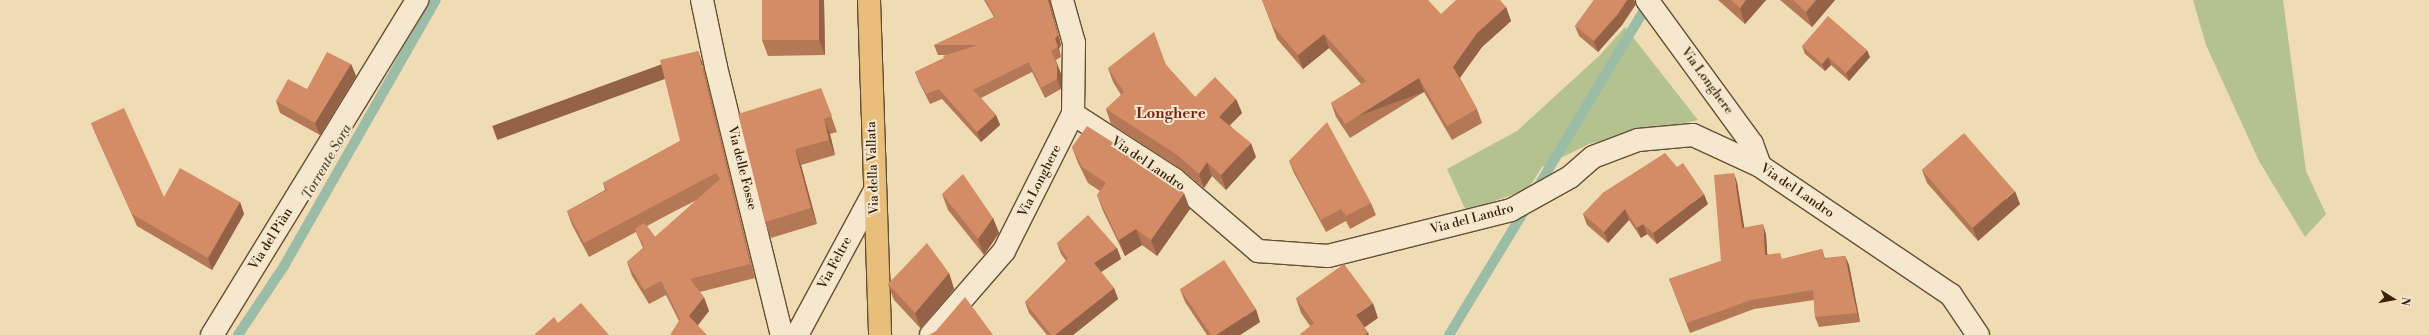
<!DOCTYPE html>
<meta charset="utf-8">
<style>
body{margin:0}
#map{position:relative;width:2429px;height:335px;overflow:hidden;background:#f0dcb4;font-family:"Libre Bodoni",serif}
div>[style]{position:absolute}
.green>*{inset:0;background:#b4c291}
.stream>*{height:10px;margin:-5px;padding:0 5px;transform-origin:5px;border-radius:5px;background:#9bbca7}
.roads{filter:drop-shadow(1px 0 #674f32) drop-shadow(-1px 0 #674f32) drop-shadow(0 1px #674f32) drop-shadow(0 -1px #674f32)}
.minor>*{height:22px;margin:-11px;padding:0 11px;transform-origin:11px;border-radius:11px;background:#f5e8ce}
.major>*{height:22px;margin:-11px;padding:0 11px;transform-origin:11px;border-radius:11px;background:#e8be7a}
.wall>*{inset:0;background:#b57857}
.shaded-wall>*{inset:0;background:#946247;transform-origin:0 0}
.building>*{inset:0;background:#d38c65;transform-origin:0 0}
span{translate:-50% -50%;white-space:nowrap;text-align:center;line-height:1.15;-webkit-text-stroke:4px #f5e8ce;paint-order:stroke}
.street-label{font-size:13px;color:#392007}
.water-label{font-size:14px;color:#564f37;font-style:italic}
.quarter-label{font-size:15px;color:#7a1f14;font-weight:700}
.north{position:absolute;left:2373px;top:279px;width:40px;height:40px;-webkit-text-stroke:3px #f5e8ce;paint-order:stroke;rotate:101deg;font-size:11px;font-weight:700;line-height:16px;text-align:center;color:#392007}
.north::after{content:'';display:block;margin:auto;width:14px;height:18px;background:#392007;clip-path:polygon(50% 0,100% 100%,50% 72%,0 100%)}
</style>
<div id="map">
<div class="green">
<div style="clip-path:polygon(2193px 0,2283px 0,2306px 171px,2326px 214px,2305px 237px,2259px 161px,2206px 45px)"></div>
<div style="clip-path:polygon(1625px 27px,1698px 120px,1589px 144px,1542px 167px,1528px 189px,1466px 211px,1447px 169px,1517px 131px,1600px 55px)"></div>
</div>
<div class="stream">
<div style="left:1536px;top:190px;width:219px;rotate:-59deg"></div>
<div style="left:238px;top:335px;width:83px;rotate:-56.3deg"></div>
<div style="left:284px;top:266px;width:306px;rotate:-60.3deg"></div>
<div style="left:1449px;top:335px;width:149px;rotate:-58.8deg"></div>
</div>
<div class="roads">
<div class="minor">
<div style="left:702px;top:0;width:68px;rotate:78.2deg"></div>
<div style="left:716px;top:67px;width:276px;rotate:76.2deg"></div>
<div style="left:1647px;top:0;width:178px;rotate:53.9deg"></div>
<div style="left:1752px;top:144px;width:23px;rotate:70deg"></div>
<div style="left:1073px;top:114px;width:120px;rotate:32.8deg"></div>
<div style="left:1174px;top:179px;width:111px;rotate:40.6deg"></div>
<div style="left:1258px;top:251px;width:70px;rotate:4.1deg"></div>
<div style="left:1328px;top:256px;width:189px;rotate:-14.1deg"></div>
<div style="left:1511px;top:210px;width:68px;rotate:-29.2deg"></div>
<div style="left:1570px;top:177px;width:30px;rotate:-41deg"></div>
<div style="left:1593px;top:157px;width:48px;rotate:-20.7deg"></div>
<div style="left:1638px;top:140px;width:55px;rotate:-5.2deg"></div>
<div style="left:1693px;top:135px;width:74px;rotate:24.8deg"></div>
<div style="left:1760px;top:166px;width:230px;rotate:34deg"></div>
<div style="left:1951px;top:295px;width:48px;rotate:56deg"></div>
<div style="left:212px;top:335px;width:393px;rotate:-58.5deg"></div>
<div style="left:797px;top:335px;width:162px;rotate:-61.7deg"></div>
<div style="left:931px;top:335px;width:111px;rotate:-49deg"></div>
<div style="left:1004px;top:251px;width:153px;rotate:-63.3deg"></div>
<div style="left:1073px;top:114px;width:71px;rotate:-89.2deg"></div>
<div style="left:1074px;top:43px;width:45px;rotate:-105.6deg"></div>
</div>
<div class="major">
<div style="left:869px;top:0;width:335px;rotate:88.1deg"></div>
</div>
</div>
<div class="wall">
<div style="clip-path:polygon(762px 0,824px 0,825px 55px,768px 56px,762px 40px)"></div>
<div style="clip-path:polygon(984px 0,1051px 0,1050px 3px,1061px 45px,1059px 49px,1061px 57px,1056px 60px,1061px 74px,1061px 89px,1045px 98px,1032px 72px,981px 98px,996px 115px,1000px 125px,981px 142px,942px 99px,930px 104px,919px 82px,915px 72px,944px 58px,946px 55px,938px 55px,934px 45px,994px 17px)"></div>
<div style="clip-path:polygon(1262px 0,1441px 14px,1506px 7px,1511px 21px,1482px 47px,1460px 78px,1477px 109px,1482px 123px,1452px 140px,1424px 92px,1350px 138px,1336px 117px,1331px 103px,1361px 84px,1329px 48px,1303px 69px,1277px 39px)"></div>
<div style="clip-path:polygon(1594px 0,1634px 0,1636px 4px,1622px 25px,1598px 52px,1579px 36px,1575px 26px)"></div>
<div style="clip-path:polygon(1718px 0,1766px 0,1745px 24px)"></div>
<div style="clip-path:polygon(1780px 0,1835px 0,1812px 27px)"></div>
<div style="clip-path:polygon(1802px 46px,1870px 57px,1849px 81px,1831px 65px,1825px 71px,1805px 54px)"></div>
<div style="clip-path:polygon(351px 64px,356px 76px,320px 135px,280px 113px,276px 101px,307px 89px)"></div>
<div style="clip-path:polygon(evenodd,703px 65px,755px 278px,700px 292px,709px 311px,698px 325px,679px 321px,666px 295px,649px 304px,632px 276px,627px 262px,643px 248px,636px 232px,589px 257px,572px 225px,567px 211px,605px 190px,603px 183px,680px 141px,703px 65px,697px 200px,655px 237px,647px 226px,675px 211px,697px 200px)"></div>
<div style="clip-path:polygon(1166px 65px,1195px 97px,1236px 99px,1242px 113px,1230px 125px,1256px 157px,1226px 190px,1212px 176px,1204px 188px,1181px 169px,1111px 124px,1106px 109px,1121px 95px,1113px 82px,1108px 68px)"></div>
<div style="clip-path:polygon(821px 88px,837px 132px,830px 134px,835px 155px,801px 165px,817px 224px,771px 238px,765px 222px)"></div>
<div style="clip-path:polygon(91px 123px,164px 197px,240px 202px,244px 214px,212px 270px,137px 226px,96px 135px)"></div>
<div style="clip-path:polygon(1072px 147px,1190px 209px,1157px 256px,1142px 245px,1125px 256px,1103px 211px,1097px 195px,1100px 191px,1088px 183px,1078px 163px)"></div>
<div style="clip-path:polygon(1289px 161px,1371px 203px,1376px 215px,1350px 229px,1346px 221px,1326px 232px,1294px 173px)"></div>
<div style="clip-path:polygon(1922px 170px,2020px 204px,1978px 241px,1927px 183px)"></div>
<div style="clip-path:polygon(1737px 182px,1744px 228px,1766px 234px,1767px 254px,1782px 259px,1822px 249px,1825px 258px,1845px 256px,1849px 265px,1860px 322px,1819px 327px,1815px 317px,1814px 300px,1754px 309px,1690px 333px,1669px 279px,1721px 261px)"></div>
<div style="clip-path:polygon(1604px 192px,1708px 204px,1657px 244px,1647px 234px,1641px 238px,1629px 220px,1608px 243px,1587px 225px,1583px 214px)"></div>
<div style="clip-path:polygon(942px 194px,993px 218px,999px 233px,984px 255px,948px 210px)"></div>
<div style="clip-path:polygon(1057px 243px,1117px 248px,1121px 259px,1101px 272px,1114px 288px,1118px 299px,1073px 335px,1047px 335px,1029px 313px,1025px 302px,1066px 261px,1061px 254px)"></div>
<div style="clip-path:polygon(949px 273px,954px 289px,921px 329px,894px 300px,888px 284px)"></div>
<div style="clip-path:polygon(1180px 289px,1260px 322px,1240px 335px,1207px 335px,1185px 302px)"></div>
<div style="clip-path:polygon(1296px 298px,1378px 318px,1310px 326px,1301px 313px)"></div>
</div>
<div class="shaded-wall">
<div style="clip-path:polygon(819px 0,824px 0,825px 55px,819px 40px)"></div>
<div style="clip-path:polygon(1048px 0,1051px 0,1050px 3px,1061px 45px,1059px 49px,1061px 57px,1055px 39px)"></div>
<div style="clip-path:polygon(1627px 0,1634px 0,1636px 4px,1622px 25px,1598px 52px,1594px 41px)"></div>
<div style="clip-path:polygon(1746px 0,1766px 0,1745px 24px,1740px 8px)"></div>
<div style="clip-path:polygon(1816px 0,1835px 0,1812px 27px,1806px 12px)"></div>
<div style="clip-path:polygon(1506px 7px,1511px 21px,1482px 47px,1458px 80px,1453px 67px,1477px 33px)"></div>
<div style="clip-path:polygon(1324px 34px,1329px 48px,1303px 69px,1298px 55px)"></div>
<div style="clip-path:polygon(1867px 50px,1870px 57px,1849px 81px,1846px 73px)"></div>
<div style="left:698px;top:51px;width:15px;height:219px;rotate:70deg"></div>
<div style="clip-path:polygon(1828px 57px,1831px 65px,1825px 71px,1822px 64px)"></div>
<div style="clip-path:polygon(351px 64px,356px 76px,320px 135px,315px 123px)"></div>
<div style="clip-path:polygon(1057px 64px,1061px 74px,1061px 89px,1057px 79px)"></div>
<div style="left:1419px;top:78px;width:15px;height:87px;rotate:70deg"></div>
<div style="clip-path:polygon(1236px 99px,1242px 113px,1224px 131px,1219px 117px)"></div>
<div style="clip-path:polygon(996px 115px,1000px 125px,981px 142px,977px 132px)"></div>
<div style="clip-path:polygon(824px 119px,830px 134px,835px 155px,829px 140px)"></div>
<div style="clip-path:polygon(1251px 143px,1256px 157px,1226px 190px,1221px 175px)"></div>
<div style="clip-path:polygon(795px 149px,801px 165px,817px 224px,811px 208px)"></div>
<div style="clip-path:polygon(1207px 162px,1212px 176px,1204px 188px,1199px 174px)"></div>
<div style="clip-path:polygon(1734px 173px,1737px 182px,1746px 238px,1742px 228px)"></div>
<div style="clip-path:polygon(2015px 191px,2020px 204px,1978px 241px,1973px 228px)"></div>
<div style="clip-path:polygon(1184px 193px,1190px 209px,1157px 256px,1151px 240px)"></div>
<div style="clip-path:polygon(1704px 194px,1708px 204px,1657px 244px,1653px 233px)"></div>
<div style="clip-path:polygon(240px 202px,244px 214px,212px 270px,208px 258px)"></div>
<div style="clip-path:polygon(1625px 209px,1629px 220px,1608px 243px,1604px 232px)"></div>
<div style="clip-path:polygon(993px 218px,999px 233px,984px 255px,978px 239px)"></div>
<div style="clip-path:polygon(1643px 224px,1647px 234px,1641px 238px,1637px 228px)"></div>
<div style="clip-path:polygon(1763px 224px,1766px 234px,1768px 264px,1765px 255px)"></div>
<div style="clip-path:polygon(1136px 229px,1142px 245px,1125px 256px,1119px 240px)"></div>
<div style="clip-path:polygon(1117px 248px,1121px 259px,1098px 274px,1094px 263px)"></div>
<div style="clip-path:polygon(1845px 256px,1849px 265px,1860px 322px,1857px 313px)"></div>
<div style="clip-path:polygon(949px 273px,954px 289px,921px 329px,915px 313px)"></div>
<div style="clip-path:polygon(1114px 288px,1118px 299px,1073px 335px,1055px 335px)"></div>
<div style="clip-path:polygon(704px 297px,709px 311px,694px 330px,689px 316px)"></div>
<div style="clip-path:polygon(1373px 303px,1378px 318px,1361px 330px,1356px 315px)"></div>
<div style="clip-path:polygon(1256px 309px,1260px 322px,1240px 335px,1216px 335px)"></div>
<div style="clip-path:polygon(1368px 332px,1369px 335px,1364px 335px)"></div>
</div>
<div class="building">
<div style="left:762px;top:0;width:57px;height:40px"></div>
<div style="clip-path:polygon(986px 0,1048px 0,1058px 35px,1055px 39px,1058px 47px,1051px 51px,1057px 64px,1057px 79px,1041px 88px,1029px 62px,973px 90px,996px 115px,977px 132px,939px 89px,926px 94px,915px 72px,944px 58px,943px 56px,978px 45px,934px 45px,995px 17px)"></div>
<div style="clip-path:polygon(1262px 0,1428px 0,1441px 14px,1456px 0,1500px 0,1506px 7px,1477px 33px,1453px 67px,1477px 109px,1447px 126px,1419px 78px,1345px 124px,1331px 103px,1366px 81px,1324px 34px,1298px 55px,1272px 25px)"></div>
<div style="clip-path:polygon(1594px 0,1627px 0,1618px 14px,1594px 41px,1575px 26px)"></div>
<div style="clip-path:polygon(1731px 0,1746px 0,1740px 8px)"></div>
<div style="clip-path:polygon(1793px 0,1816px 0,1806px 12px)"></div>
<div style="clip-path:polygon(1828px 16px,1867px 50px,1846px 73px,1828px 57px,1822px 64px,1802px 46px)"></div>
<div style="clip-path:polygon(1154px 32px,1166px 65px,1195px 97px,1215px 77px,1236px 99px,1219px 117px,1251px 143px,1221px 175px,1207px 162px,1199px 174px,1176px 154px,1106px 109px,1124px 92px,1108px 68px)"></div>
<div style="clip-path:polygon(698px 51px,750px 264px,690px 279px,704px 297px,689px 316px,707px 335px,670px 335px,680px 319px,661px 281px,644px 290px,627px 262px,644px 247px,635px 229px,644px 223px,655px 237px,720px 179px,716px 173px,584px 243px,567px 211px,607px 190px,603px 183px,680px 141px,660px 60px)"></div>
<div style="clip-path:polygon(327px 52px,351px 64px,315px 123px,276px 101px,288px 79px,307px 89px)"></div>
<div style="clip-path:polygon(821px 88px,832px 116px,824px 119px,829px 140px,795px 149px,811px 208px,765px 222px,738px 114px)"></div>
<div style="clip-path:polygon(124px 108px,164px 197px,180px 168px,240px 202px,208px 258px,132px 214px,91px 123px)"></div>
<div style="clip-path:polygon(1327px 122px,1371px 203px,1346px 216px,1341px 209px,1321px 220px,1289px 161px)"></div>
<div style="clip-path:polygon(1087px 126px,1161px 173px,1184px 193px,1151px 240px,1136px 229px,1119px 240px,1097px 195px,1106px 183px,1082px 167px,1072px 147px)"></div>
<div style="left:1964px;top:133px;width:77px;height:56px;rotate:49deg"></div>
<div style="clip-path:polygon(1665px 153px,1677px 167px,1683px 163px,1704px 194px,1653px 233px,1643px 224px,1637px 228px,1625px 209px,1604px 232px,1583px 214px,1604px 192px)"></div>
<div style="clip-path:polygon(1734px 173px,1742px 228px,1763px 224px,1765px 255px,1780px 253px,1782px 259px,1822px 249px,1824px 259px,1845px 256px,1857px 313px,1815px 317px,1813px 290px,1751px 300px,1687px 323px,1669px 279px,1721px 261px,1714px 175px)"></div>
<div style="clip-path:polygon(963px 174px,993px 218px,978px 239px,942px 194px)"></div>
<div style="clip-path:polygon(1088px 215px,1117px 248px,1094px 263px,1114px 288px,1055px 335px,1051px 335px,1025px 302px,1068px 259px,1057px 243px)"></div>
<div style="clip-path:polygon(927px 243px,949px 273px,915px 313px,888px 284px)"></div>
<div style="clip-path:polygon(1224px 260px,1256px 309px,1216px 335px,1211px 335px,1180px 289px)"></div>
<div style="clip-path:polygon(1344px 264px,1373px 303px,1356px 315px,1368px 332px,1364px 335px,1299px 335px,1314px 323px,1296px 298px)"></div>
<div style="clip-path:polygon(965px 297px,993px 335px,929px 335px,936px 331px)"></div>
<div style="clip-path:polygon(581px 303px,609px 335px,534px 335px,554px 317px,558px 323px)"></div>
</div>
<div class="street-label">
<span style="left:1707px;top:81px;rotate:54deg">Via Longhere</span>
<span style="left:1148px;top:164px;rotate:34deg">Via del Landro</span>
<span style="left:742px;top:168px;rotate:76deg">Via delle Fosse</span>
<span style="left:873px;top:168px;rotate:-92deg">Via della Vallata</span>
<span style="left:1040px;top:181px;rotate:-63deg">Via Longhere</span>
<span style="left:1797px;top:191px;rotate:34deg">Via del Landro</span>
<span style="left:1472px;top:219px;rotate:-15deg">Via del Landro</span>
<span style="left:271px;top:239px;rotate:-58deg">Via del Piàn</span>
<span style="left:835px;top:263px;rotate:-62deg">Via Feltre</span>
</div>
<div class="water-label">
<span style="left:327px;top:162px;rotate:-60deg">Torrente Sora</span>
</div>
<div class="quarter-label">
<span style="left:1171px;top:114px">Longhere</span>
</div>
<div class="north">N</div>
</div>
